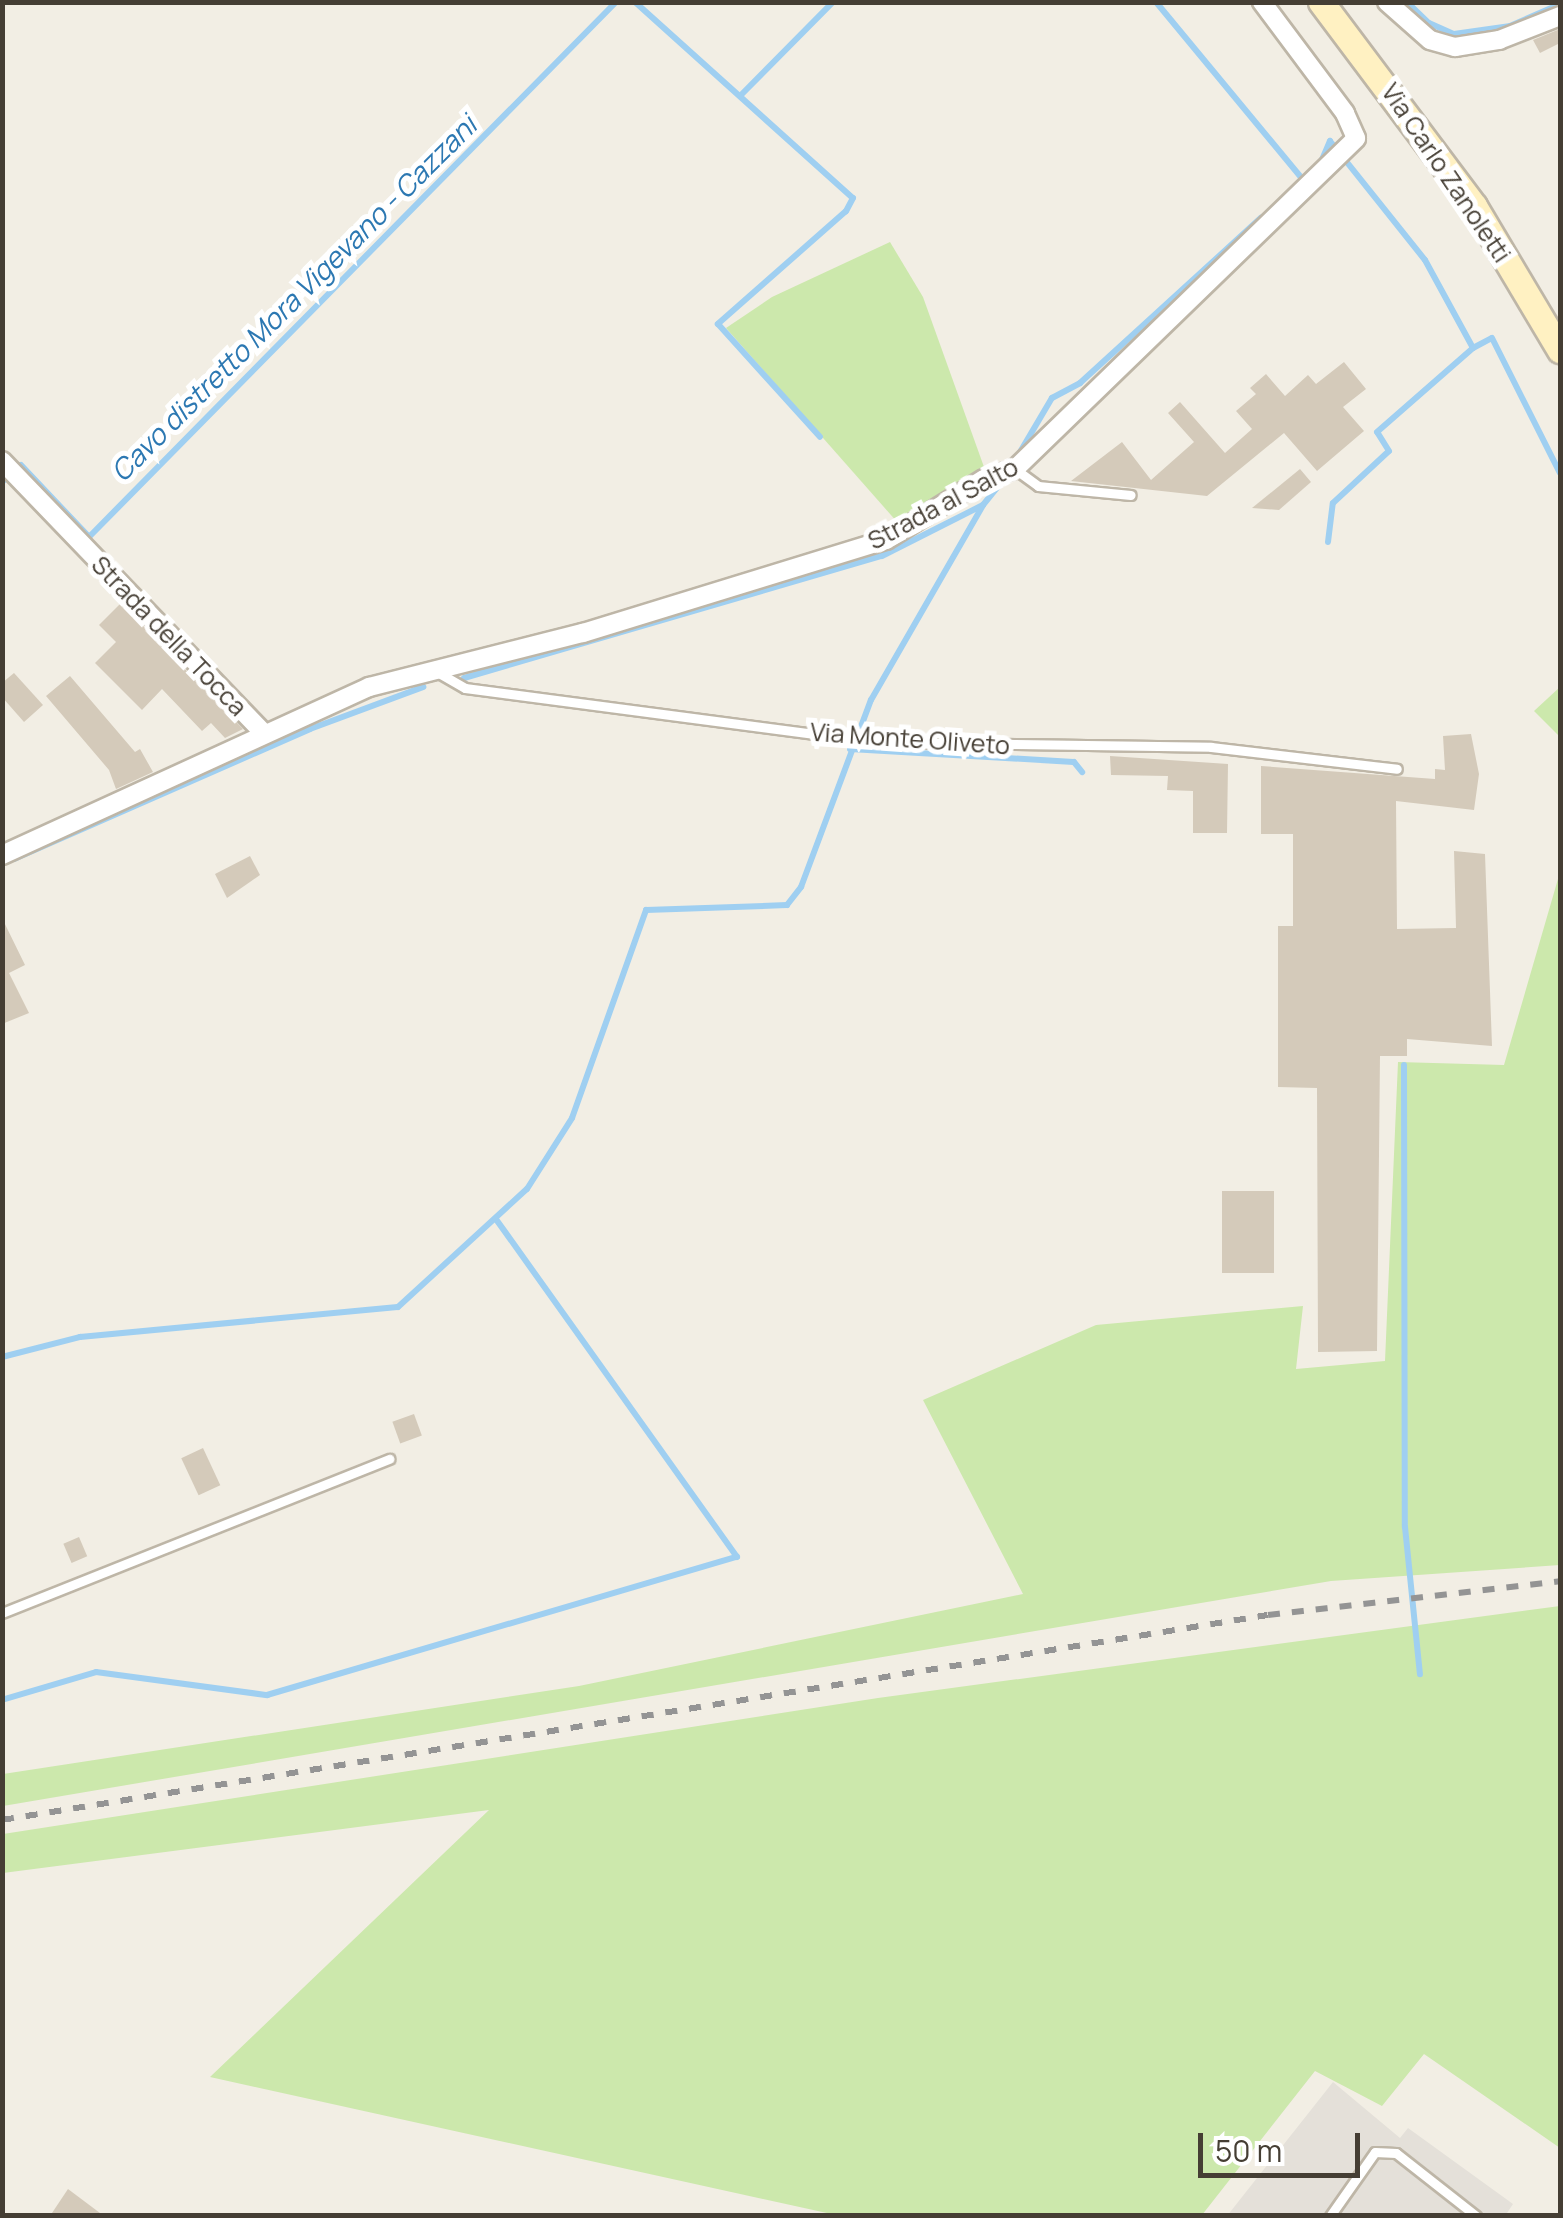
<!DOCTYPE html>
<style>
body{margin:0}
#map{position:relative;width:1563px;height:2218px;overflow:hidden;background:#f2eee4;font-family:Manrope,sans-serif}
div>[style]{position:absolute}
.industrial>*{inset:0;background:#e4e0d9}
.green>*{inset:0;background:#cce8ac}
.stream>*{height:6px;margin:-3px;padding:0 3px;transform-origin:3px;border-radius:3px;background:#9fcff1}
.building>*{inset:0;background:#d4caba;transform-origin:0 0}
.roads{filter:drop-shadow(2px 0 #beb6a7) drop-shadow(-2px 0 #beb6a7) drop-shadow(0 2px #beb6a7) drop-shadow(0 -2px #beb6a7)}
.service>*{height:9px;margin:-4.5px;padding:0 4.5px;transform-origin:4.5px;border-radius:4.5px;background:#fff}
.minor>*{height:18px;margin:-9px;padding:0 9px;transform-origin:9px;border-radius:9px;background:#fff}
.secondary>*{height:25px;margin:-12.5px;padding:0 12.5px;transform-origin:12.5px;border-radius:12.5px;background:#fff1c2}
.rail>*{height:6px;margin-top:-3px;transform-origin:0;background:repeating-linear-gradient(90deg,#949494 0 12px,transparent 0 24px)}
span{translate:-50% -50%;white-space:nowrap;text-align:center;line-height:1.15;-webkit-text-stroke:10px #fff;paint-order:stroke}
.street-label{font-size:25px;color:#453e34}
.water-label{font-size:28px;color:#2c78b2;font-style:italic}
.frame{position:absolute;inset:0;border:5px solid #453e34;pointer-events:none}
.scale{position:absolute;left:1198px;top:2133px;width:162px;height:45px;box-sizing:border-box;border:5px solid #453e34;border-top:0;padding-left:12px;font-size:30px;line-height:35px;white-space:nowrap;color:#453e34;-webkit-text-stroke:8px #fff;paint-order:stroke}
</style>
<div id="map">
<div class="industrial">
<div style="clip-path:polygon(1333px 2082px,1400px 2138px,1408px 2128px,1513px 2204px,1505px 2216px,1227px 2216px)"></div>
</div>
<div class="green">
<div style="clip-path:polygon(890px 242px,923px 297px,984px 467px,898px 523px,726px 328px,772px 297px)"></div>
<div style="clip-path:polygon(1560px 687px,1560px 737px,1534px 711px)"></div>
<div style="clip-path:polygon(1560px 872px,1560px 1565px,1331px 1581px,3px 1806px,3px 1774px,579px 1686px,1023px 1594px,923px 1400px,1096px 1325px,1303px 1306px,1296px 1369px,1385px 1361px,1398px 1062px,1504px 1065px)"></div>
<div style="clip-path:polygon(1560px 1606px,1560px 2148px,1424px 2054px,1382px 2106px,1315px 2071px,1202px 2215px,836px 2215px,210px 2077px,489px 1810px,3px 1873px,3px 1834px,878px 1698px)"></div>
</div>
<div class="stream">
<div style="left:635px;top:2px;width:293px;rotate:42deg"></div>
<div style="left:853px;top:198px;width:15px;rotate:118deg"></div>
<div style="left:846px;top:211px;width:171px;rotate:138.6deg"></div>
<div style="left:718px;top:324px;width:152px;rotate:47.9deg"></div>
<div style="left:1156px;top:2px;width:231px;rotate:50.4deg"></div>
<div style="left:1407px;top:2px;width:30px;rotate:44deg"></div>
<div style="left:1429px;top:23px;width:27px;rotate:24deg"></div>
<div style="left:1454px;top:34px;width:57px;rotate:-8.1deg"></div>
<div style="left:1510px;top:26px;width:55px;rotate:-23.7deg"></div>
<div style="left:740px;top:96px;width:132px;rotate:-45.3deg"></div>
<div style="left:1321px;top:162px;width:23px;rotate:-67deg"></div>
<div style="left:1330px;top:141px;width:152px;rotate:51.4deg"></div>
<div style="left:1425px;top:260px;width:100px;rotate:61.4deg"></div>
<div style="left:1473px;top:348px;width:21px;rotate:-28deg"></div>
<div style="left:1492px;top:338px;width:151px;rotate:63.3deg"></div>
<div style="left:1016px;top:459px;width:71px;rotate:-59.5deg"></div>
<div style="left:1052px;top:398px;width:32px;rotate:-28deg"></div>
<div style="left:1080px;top:383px;width:245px;rotate:-42.4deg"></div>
<div style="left:2px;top:482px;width:25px;rotate:-42deg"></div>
<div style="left:21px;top:465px;width:99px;rotate:46.6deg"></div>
<div style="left:89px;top:537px;width:751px;rotate:-45.43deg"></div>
<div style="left:1328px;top:542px;width:39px;rotate:-83deg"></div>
<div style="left:1333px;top:503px;width:76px;rotate:-42.9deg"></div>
<div style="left:1389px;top:451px;width:22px;rotate:-122deg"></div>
<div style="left:1377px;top:432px;width:128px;rotate:-41.2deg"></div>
<div style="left:464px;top:678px;width:435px;rotate:-16.3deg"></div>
<div style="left:882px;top:556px;width:113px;rotate:-26.8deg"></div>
<div style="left:983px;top:505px;width:40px;rotate:-51deg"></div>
<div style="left:850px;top:749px;width:224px;rotate:3.3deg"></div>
<div style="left:1074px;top:762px;width:13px;rotate:51deg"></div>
<div style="left:14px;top:859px;width:323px;rotate:-23.7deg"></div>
<div style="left:310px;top:729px;width:121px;rotate:-20.4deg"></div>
<div style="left:1404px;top:1065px;width:462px;rotate:89.9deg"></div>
<div style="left:1405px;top:1527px;width:148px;rotate:84.2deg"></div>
<div style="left:2px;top:1357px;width:81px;rotate:-14.4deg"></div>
<div style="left:80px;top:1337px;width:319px;rotate:-5.4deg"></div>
<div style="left:398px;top:1307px;width:175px;rotate:-42.5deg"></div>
<div style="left:527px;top:1189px;width:84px;rotate:-57.6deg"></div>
<div style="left:572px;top:1118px;width:221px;rotate:-70.4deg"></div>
<div style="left:646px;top:910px;width:141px;rotate:-2deg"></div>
<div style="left:787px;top:905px;width:23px;rotate:-52deg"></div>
<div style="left:801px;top:887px;width:200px;rotate:-69.5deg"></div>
<div style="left:871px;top:700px;width:225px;rotate:-60.1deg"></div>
<div style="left:2px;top:1700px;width:98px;rotate:-16.6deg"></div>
<div style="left:96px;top:1672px;width:173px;rotate:7.7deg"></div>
<div style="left:267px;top:1695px;width:490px;rotate:-16.4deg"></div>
<div style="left:737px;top:1557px;width:415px;rotate:-125.5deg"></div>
</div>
<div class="building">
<div style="clip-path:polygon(1560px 29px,1560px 43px,1540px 53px,1533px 40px)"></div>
<div style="clip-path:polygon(1344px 362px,1366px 389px,1343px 407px,1364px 431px,1317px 471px,1284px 433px,1207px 496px,1071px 481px,1122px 442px,1151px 480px,1194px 442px,1168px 413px,1180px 402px,1225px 453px,1252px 429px,1236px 411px,1256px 394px,1250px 388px,1266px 374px,1285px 396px,1308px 375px,1316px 384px)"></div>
<div style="clip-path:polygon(1300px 469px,1311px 482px,1279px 510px,1252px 508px)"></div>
<div style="clip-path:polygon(121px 603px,243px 729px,225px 738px,211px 723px,202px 731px,162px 689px,142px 710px,95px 663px,116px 642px,99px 625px)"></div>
<div style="clip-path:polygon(14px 673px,43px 705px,24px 722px,2px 697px,2px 683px)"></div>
<div style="clip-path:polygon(70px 676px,135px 752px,140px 749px,153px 772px,116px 789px,109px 770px,46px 696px)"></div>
<div style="clip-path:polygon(1471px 734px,1479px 774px,1474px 810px,1396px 801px,1397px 929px,1456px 928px,1454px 851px,1485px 854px,1492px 1046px,1407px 1039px,1407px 1056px,1380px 1056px,1377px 1351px,1318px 1352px,1317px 1088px,1278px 1087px,1278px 926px,1293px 926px,1293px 834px,1261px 834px,1261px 766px,1435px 779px,1435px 769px,1445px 770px,1443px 736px)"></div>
<div style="clip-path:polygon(1110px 756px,1228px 764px,1227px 833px,1193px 833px,1193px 791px,1167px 790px,1168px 776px,1111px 775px)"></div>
<div style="clip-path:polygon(250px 856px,260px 875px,227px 898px,215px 874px)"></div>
<div style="clip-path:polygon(2px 918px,25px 965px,9px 973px,29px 1013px,2px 1024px)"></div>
<div style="left:1222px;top:1191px;width:52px;height:82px"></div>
<div style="left:414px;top:1414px;width:23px;height:23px;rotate:70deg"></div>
<div style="left:203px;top:1448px;width:41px;height:24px;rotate:65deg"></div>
<div style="left:79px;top:1537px;width:21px;height:17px;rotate:67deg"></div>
<div style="clip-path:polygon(68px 2189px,104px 2216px,50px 2216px)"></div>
</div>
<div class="roads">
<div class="service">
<div style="left:1015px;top:469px;width:29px;rotate:36deg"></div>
<div style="left:1038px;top:486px;width:93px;rotate:5.5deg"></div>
<div style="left:439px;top:673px;width:30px;rotate:30deg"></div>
<div style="left:465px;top:688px;width:412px;rotate:7.5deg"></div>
<div style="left:873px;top:742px;width:338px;rotate:0.8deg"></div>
<div style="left:1211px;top:747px;width:187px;rotate:6.7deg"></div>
<div style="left:2px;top:1613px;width:417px;rotate:-21.7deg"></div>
<div style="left:1330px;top:2216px;width:78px;rotate:-54.9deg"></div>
<div style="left:1375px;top:2152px;width:21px;rotate:3deg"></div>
<div style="left:1396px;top:2153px;width:102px;rotate:38.2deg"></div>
</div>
<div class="minor">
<div style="left:1387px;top:2px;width:57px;rotate:41.5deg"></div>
<div style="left:1430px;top:40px;width:26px;rotate:16deg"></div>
<div style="left:1455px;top:47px;width:45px;rotate:-9deg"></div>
<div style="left:1499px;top:40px;width:66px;rotate:-21.5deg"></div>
<div style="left:2px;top:461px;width:376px;rotate:46.1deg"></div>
<div style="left:2px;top:855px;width:404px;rotate:-24.6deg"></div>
<div style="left:369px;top:687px;width:221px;rotate:-14.2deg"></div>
<div style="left:583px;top:633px;width:317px;rotate:-17.1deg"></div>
<div style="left:886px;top:540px;width:115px;rotate:-31.9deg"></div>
<div style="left:984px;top:479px;width:33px;rotate:-18deg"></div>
<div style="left:1015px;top:469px;width:475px;rotate:-44.1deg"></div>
<div style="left:1356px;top:138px;width:27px;rotate:-114deg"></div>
<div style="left:1345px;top:113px;width:139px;rotate:-126.8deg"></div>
</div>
<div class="secondary">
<div style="left:1321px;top:2px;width:255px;rotate:53.1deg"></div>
<div style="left:1474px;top:206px;width:168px;rotate:59.2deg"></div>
</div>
</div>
<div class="rail">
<div style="left:2px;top:1820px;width:1282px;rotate:-9.2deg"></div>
<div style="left:1268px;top:1615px;width:294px;rotate:-6.6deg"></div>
</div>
<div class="street-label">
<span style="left:1446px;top:173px;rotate:56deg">Via Carlo Zanoletti</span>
<span style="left:943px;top:504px;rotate:-28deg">Strada al Salto</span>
<span style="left:169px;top:636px;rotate:46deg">Strada della Tocca</span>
<span style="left:910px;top:739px;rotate:4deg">Via Monte Oliveto</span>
</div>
<div class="water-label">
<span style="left:293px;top:298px;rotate:-45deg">Cavo distretto Mora Vigevano - Cazzani</span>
</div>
<div class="frame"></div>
<div class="scale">50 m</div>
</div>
